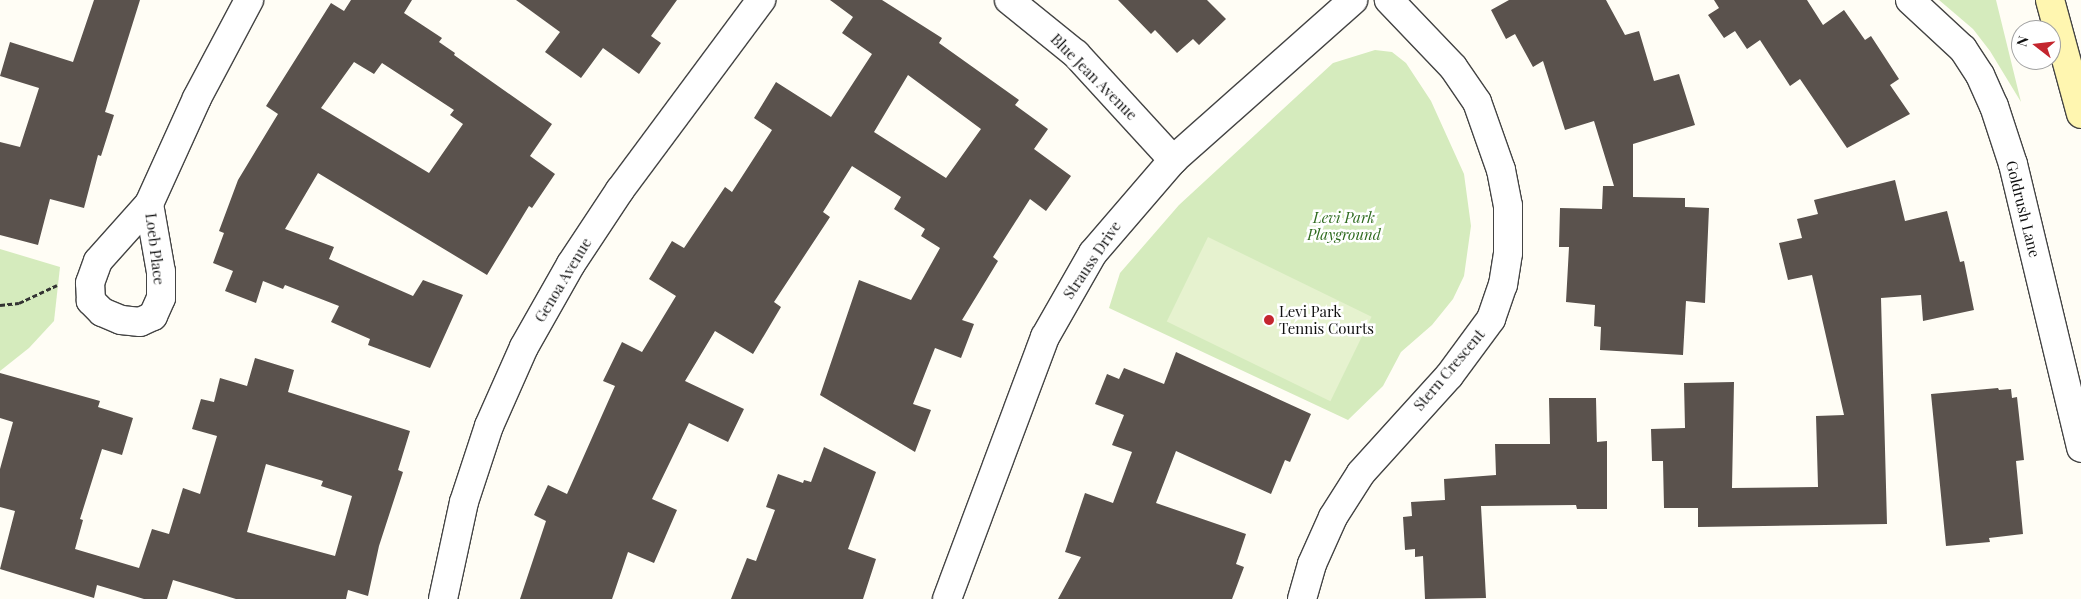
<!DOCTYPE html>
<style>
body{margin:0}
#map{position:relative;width:2081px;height:599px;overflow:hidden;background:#fffdf5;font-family:"Playfair Display",serif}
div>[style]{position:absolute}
.green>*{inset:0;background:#d5ebbd}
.pitch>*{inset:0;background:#e6f2cf;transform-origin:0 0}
.building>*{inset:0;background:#5a524d}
.path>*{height:3px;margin-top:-1.5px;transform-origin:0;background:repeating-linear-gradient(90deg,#333 0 5px,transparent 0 7.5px)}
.roads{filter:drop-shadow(1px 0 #444) drop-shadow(-1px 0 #444) drop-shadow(0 1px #444) drop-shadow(0 -1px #444)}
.minor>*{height:28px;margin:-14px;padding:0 14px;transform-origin:14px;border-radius:14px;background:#fff}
.tertiary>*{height:28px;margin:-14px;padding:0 14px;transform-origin:14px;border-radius:14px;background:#fff}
.secondary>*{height:28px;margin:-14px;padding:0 14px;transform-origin:14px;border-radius:14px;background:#fff6b0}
.dots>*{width:14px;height:14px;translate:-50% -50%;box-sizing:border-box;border:2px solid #fff;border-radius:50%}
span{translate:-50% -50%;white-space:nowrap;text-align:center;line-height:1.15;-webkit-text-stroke:5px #fff;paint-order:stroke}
.street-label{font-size:15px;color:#111}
.park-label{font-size:15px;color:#2f6b1f;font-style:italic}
.poi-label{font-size:15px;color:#111}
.left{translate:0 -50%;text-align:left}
.north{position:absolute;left:2011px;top:20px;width:50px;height:50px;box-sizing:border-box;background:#fff;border:1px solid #a0a0a0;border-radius:50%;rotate:286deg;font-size:14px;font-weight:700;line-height:20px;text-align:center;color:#111}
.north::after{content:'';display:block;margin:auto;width:18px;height:22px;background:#c4262e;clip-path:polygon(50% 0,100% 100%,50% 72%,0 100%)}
</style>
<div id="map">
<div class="green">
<div style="clip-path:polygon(1939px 0,1996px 0,2021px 102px,1990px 51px,1973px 29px)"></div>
<div style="clip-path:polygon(1375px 50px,1392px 52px,1406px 63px,1431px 101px,1464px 174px,1471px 226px,1464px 276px,1453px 299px,1432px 325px,1401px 352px,1383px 386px,1348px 420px,1109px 308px,1120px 273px,1179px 205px,1333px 63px)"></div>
<div style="clip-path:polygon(0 249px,60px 267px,54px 321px,29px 348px,0 371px)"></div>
</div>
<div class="pitch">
<div style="left:1208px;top:237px;width:182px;height:94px;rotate:26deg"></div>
</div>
<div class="building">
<div style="clip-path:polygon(94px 0,140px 0,105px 112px,114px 115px,101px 156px,98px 155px,84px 208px,50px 199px,38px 245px,0 235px,0 142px,20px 147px,39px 88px,0 76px,10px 42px,73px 62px)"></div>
<div style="clip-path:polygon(evenodd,351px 0,412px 0,404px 13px,442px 38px,439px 42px,455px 53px,454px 55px,552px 124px,530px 156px,555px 174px,532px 208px,529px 206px,487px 275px,318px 173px,285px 229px,334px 247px,329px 259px,413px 296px,423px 280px,463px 295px,430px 368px,368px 345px,370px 339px,331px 322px,339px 306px,285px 285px,283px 289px,263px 281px,256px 303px,225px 291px,233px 271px,213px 263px,224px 233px,219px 231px,238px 180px,278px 114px,266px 106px,331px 3px,344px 11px,351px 0,354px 62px,374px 74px,382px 63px,454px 110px,450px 115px,463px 124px,429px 173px,321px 108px,354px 62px)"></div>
<div style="clip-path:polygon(516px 0,677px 0,651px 36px,661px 43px,639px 74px,603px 48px,581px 78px,545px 52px,560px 32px)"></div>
<div style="clip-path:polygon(evenodd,830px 0,882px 0,942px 38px,939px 43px,1019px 100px,1015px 105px,1048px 129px,1034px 149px,1071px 176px,1046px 211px,1030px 199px,993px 257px,998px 261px,962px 320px,974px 324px,961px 358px,935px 348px,913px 404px,931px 410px,915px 452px,820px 395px,859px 280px,911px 300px,940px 248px,921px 236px,925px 229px,894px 209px,901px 197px,852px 166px,823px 212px,830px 217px,774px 302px,781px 307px,753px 354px,715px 331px,685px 381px,744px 409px,728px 442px,689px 423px,652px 499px,677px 510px,654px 563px,628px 552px,612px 599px,520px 599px,546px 521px,534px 515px,548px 485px,567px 494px,615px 386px,603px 381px,622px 342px,642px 352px,676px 296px,649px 279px,672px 241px,684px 248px,725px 187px,732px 192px,772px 130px,754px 118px,776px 82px,831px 117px,872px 54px,842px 33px,853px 17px,830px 0,908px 75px,981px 129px,946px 178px,874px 132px,908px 75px)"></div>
<div style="clip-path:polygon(1118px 0,1207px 0,1226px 19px,1199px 45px,1193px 39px,1177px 53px,1155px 30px,1151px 34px)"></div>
<div style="clip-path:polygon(1509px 0,1606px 0,1625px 35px,1639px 31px,1654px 81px,1679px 74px,1695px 125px,1633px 144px,1633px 197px,1685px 198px,1685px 207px,1709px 208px,1705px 303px,1686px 301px,1683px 355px,1600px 350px,1601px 327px,1594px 326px,1595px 305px,1566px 302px,1569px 247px,1559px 247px,1560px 208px,1602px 209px,1603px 186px,1614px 186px,1594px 121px,1565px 130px,1543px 61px,1533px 67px,1515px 34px,1506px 39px,1491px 10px)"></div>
<div style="clip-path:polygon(1714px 0,1807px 0,1823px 25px,1844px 10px,1865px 40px,1871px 36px,1899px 79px,1890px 85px,1910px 114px,1847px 148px,1800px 79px,1790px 86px,1760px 40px,1747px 49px,1735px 31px,1724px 38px,1708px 15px,1719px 8px)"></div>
<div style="clip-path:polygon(1895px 180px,1905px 221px,1947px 211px,1960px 262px,1964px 261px,1974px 310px,1923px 321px,1921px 295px,1881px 298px,1887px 524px,1698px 527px,1698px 508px,1664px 508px,1663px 461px,1652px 461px,1651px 429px,1685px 428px,1684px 383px,1734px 382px,1732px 488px,1818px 487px,1816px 416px,1844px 415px,1812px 275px,1788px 280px,1779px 243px,1802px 238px,1797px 219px,1818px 214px,1814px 200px)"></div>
<div style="clip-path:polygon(1176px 352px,1311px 414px,1290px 462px,1285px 460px,1271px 494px,1176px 451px,1156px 503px,1246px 534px,1236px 564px,1244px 567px,1232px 599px,1058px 599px,1081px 557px,1065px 552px,1085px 493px,1113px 503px,1132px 452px,1112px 445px,1124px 415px,1095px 404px,1107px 374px,1119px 379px,1124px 368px,1164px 384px)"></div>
<div style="clip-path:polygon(evenodd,255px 358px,294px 370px,288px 392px,410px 431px,398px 470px,403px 472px,379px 546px,368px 596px,348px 590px,346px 599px,236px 599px,173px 580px,167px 599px,144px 599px,97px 585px,94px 598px,0 569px,15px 511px,0 507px,0 469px,13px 422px,0 418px,0 373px,100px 401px,98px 407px,133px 418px,122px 455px,102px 449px,80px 519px,83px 520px,75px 549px,139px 568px,152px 529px,169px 534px,183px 488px,200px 494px,217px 436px,192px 429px,201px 399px,214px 402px,220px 378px,247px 386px,255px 358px,266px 464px,323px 481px,321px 486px,352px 496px,335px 556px,247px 532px,266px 464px)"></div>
<div style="clip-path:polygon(1998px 388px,1999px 390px,2011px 389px,2012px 398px,2017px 397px,2024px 460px,2016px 461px,2023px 534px,1989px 538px,1990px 542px,1946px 546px,1931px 394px)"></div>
<div style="clip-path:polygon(1549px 398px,1596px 398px,1597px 442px,1607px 441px,1607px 509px,1577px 509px,1576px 505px,1481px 506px,1486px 598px,1425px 599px,1423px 556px,1415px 557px,1415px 549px,1405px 550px,1403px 517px,1412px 516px,1411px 502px,1445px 500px,1444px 479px,1496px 475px,1495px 444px,1550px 444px)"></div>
<div style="clip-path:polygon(824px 447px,876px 472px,848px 549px,876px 559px,863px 599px,731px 599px,747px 558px,756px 561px,775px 510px,766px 507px,778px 474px,803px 483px,804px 480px,811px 482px)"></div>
</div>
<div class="path">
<div style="left:0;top:305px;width:19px;rotate:-6deg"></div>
<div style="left:19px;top:303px;width:42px;rotate:-25.3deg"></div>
</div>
<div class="roads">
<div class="minor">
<div style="left:1009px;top:0;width:86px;rotate:38.9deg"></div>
<div style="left:1076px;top:54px;width:144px;rotate:47.5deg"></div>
<div style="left:1910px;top:0;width:72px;rotate:42.8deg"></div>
<div style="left:1963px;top:49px;width:31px;rotate:57deg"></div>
<div style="left:1980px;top:75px;width:34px;rotate:66deg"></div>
<div style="left:1994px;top:106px;width:61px;rotate:71.9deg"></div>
<div style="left:2013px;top:164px;width:292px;rotate:76.5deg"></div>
<div style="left:149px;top:204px;width:69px;rotate:80deg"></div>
<div style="left:161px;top:272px;width:26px;rotate:90deg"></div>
<div style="left:161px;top:298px;width:20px;rotate:114deg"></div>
<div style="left:153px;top:316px;width:14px;rotate:155deg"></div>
<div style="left:140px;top:322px;width:19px;rotate:-174deg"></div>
<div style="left:121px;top:320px;width:21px;rotate:-157deg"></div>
<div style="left:102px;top:312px;width:16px;rotate:-135deg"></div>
<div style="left:91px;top:301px;width:18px;rotate:-93deg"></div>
<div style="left:90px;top:283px;width:23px;rotate:-70deg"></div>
<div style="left:98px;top:261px;width:76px;rotate:-48.2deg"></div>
<div style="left:149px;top:204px;width:116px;rotate:-65.6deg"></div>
<div style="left:197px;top:98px;width:111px;rotate:-62deg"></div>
<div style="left:443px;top:599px;width:99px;rotate:-77.8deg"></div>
<div style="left:464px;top:502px;width:80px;rotate:-71.8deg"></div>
<div style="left:489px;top:426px;width:86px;rotate:-66.1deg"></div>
<div style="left:524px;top:347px;width:95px;rotate:-60.5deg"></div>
<div style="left:571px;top:264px;width:89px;rotate:-56.5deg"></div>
<div style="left:620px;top:190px;width:237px;rotate:-53.4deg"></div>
<div style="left:1302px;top:599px;width:36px;rotate:-74deg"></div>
<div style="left:1312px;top:564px;width:51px;rotate:-65.9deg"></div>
<div style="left:1333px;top:517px;width:52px;rotate:-57.5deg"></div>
<div style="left:1361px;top:473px;width:131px;rotate:-47.8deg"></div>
<div style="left:1449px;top:376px;width:71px;rotate:-53.6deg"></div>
<div style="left:1491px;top:319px;width:36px;rotate:-71deg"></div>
<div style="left:1503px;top:285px;width:32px;rotate:-81deg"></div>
<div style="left:1508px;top:253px;width:47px;rotate:-90deg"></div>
<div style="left:1508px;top:206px;width:37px;rotate:-101deg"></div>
<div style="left:1501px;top:170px;width:72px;rotate:-109.4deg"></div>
<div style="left:1477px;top:102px;width:42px;rotate:-124.4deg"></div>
<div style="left:1453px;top:67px;width:93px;rotate:-133.7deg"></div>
</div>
<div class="tertiary">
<div style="left:947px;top:599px;width:280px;rotate:-69.5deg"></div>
<div style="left:1045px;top:337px;width:97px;rotate:-60.3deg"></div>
<div style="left:1093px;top:253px;width:123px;rotate:-49.3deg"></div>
<div style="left:1173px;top:160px;width:241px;rotate:-41.6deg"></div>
</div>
<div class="secondary">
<div style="left:2050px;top:0;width:118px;rotate:74.8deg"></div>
</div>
</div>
<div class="dots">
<div style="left:1269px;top:320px;background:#c4262e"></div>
</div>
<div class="street-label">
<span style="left:1094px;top:77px;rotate:45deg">Blue Jean Avenue</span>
<span style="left:2023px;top:209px;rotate:76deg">Goldrush Lane</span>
<span style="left:155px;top:249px;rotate:83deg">Loeb Place</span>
<span style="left:1092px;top:260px;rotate:-56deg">Strauss Drive</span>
<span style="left:563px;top:280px;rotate:-59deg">Genoa Avenue</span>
<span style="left:1449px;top:370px;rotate:-50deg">Stern Crescent</span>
</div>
<div class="park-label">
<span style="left:1344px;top:226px">Levi Park<br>Playground</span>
</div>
<div class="poi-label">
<span class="left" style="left:1279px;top:320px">Levi Park<br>Tennis Courts</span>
</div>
<div class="north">N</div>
</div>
